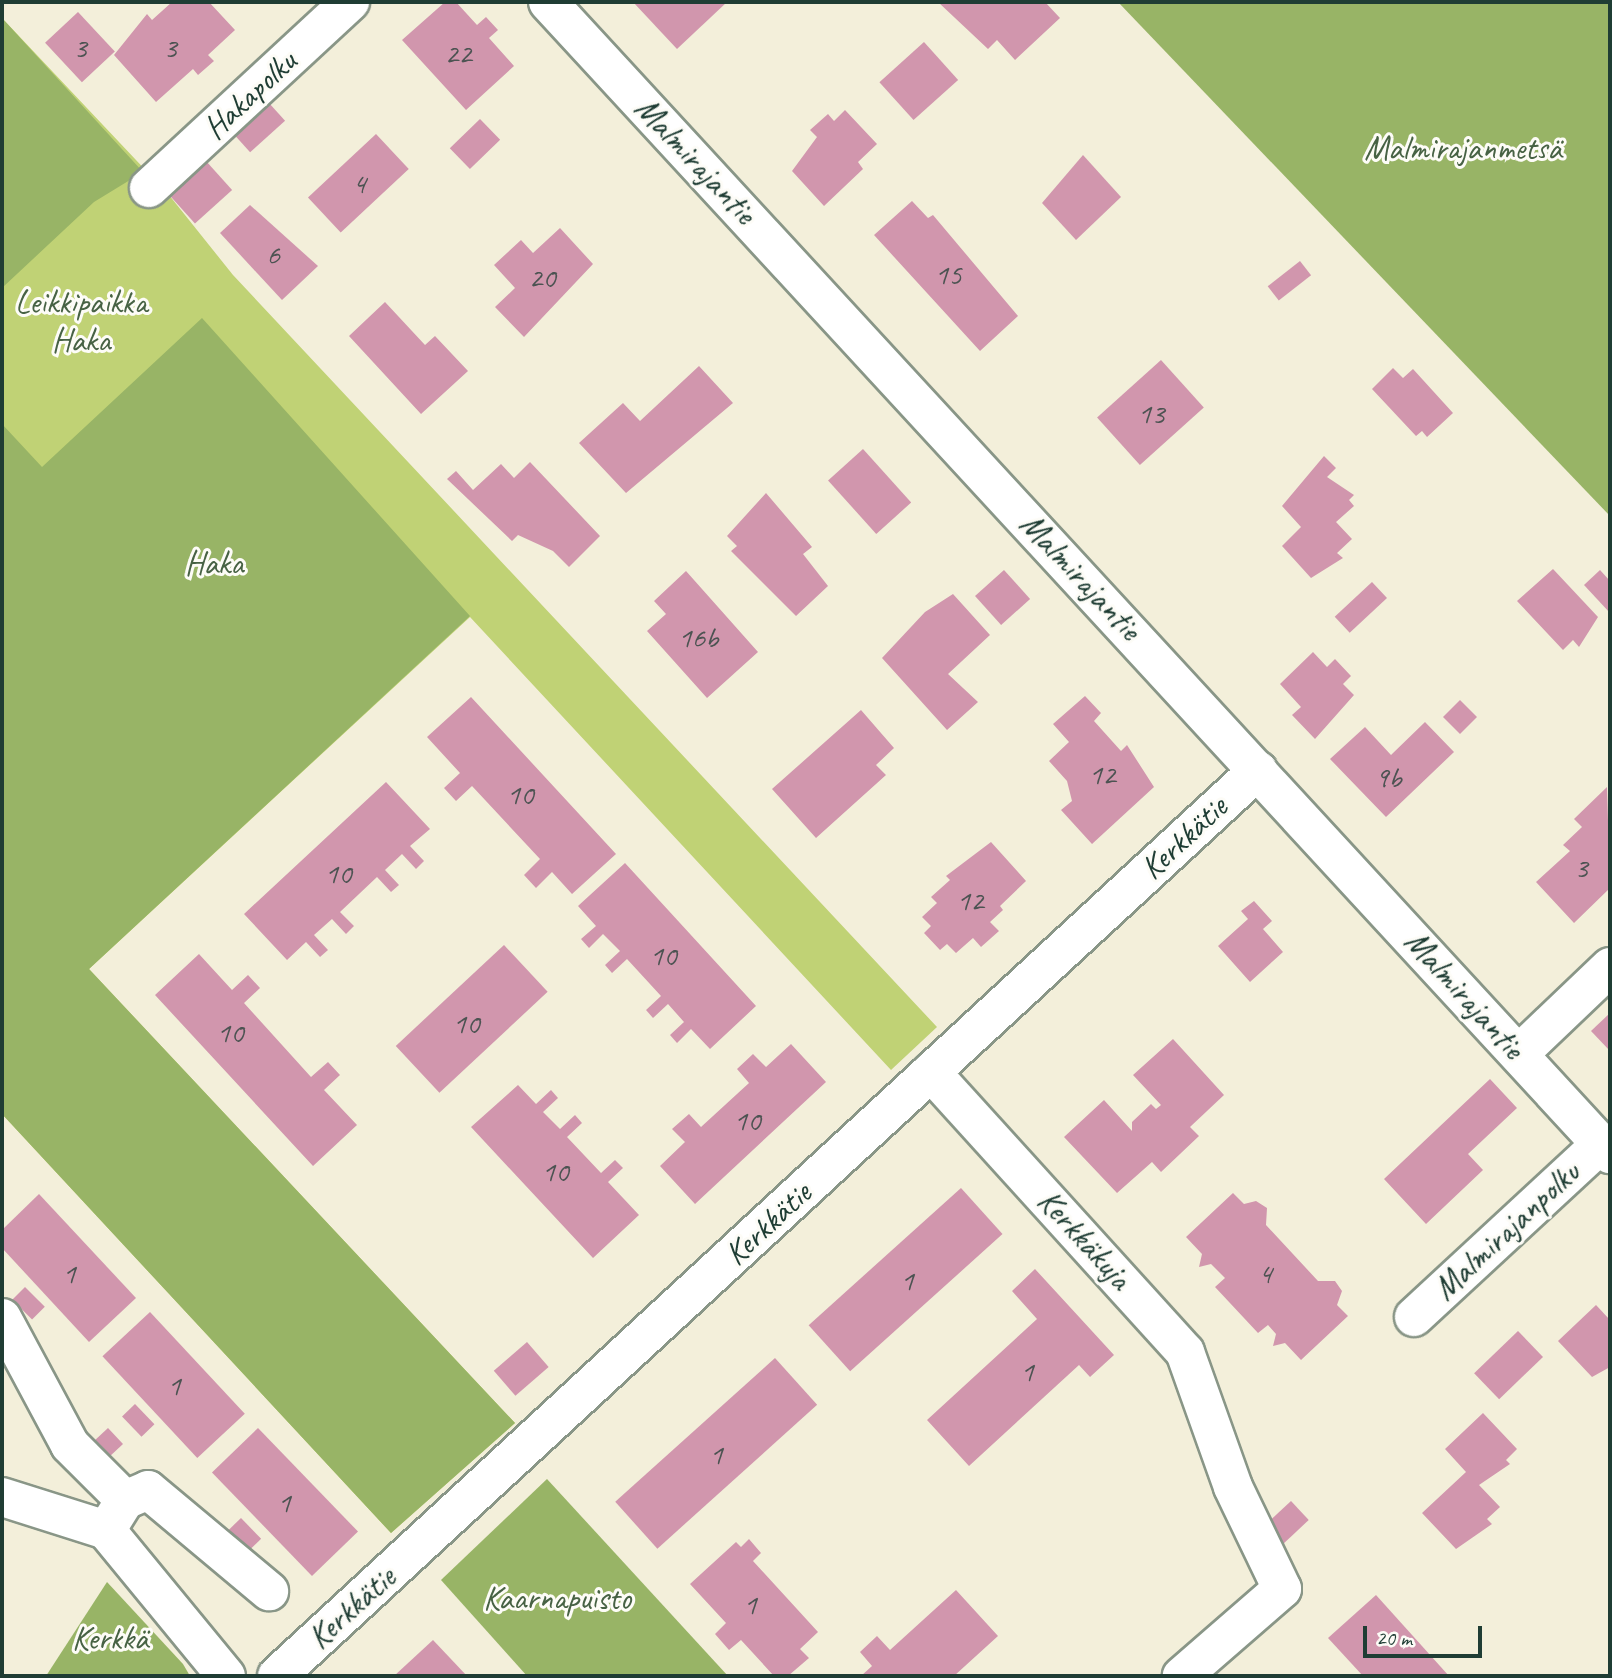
<!DOCTYPE html>
<meta charset="utf-8">
<style>
body{margin:0}
#map{position:relative;width:1612px;height:1678px;overflow:hidden;background:#f3efda;font-family:Caveat,sans-serif}
div>[style]{position:absolute}
.green>*{inset:0;background:#c0d275}
.forest>*{inset:0;background:#98b466}
.building>*{inset:0;background:#d196ad;transform-origin:0 0}
.roads{filter:drop-shadow(2px 0 #899687) drop-shadow(-2px 0 #899687) drop-shadow(0 2px #899687) drop-shadow(0 -2px #899687)}
.minor>*{height:38px;margin:-19px;padding:0 19px;transform-origin:19px;border-radius:19px;background:#fff}
span{translate:-50% -50%;white-space:nowrap;text-align:center;line-height:1.15;-webkit-text-stroke:6px #fdfcf7;paint-order:stroke}
.number-label{font-size:30px;color:#4c5352}
.number-label span{-webkit-text-stroke-width:0}
.street-label{font-size:33px;color:#1f3d34}
.park-label{font-size:33px;color:#476244}
.frame{position:absolute;inset:0;border:4px solid #1f3d34;pointer-events:none}
.scale{position:absolute;left:1363px;top:1626px;width:119px;height:32px;box-sizing:border-box;border:4px solid #1f3d34;border-top:0;padding-left:9px;font-size:21px;line-height:24px;white-space:nowrap;color:#1f3d34;-webkit-text-stroke:5px #fdfcf7;paint-order:stroke}
</style>
<div id="map">
<div class="green">
<div style="clip-path:polygon(2px 18px,169px 195px,233px 275px,937px 1027px,891px 1070px,470px 617px,89px 969px,515px 1423px,391px 1533px,2px 1114px)"></div>
</div>
<div class="forest">
<div style="clip-path:polygon(1118px 2px,1610px 2px,1610px 516px)"></div>
<div style="clip-path:polygon(2px 18px,143px 172px,94px 202px,2px 288px)"></div>
<div style="clip-path:polygon(202px 318px,470px 616px,89px 969px,515px 1423px,391px 1533px,2px 1114px,2px 424px,42px 467px)"></div>
<div style="clip-path:polygon(547px 1479px,728px 1676px,527px 1676px,441px 1580px)"></div>
<div style="clip-path:polygon(107px 1582px,183px 1664px,190px 1676px,46px 1676px)"></div>
</div>
<div class="building">
<div style="clip-path:polygon(172px 2px,209px 2px,235px 30px,208px 55px,214px 61px,198px 75px,193px 69px,156px 102px,114px 55px,147px 14px,152px 20px)"></div>
<div style="clip-path:polygon(445px 2px,456px 2px,477px 25px,486px 17px,498px 30px,489px 38px,514px 66px,466px 110px,402px 40px)"></div>
<div style="clip-path:polygon(633px 2px,727px 2px,677px 49px)"></div>
<div style="clip-path:polygon(938px 2px,1045px 2px,1060px 18px,1015px 60px,997px 40px,988px 49px)"></div>
<div style="left:78px;top:12px;width:54px;height:45px;rotate:47deg"></div>
<div style="left:924px;top:42px;width:51px;height:60px;rotate:48deg"></div>
<div style="left:269px;top:103px;width:24px;height:47px;rotate:48deg"></div>
<div style="clip-path:polygon(845px 110px,877px 144px,858px 162px,863px 169px,824px 206px,792px 171px,817px 137px,810px 130px,828px 114px,834px 121px)"></div>
<div style="left:480px;top:119px;width:29px;height:42px;rotate:46deg"></div>
<div style="left:376px;top:134px;width:48px;height:93px;rotate:47deg"></div>
<div style="clip-path:polygon(1083px 155px,1121px 197px,1076px 240px,1042px 203px)"></div>
<div style="left:206px;top:161px;width:39px;height:50px;rotate:48deg"></div>
<div style="clip-path:polygon(912px 201px,928px 218px,933px 215px,1018px 316px,980px 351px,874px 235px)"></div>
<div style="clip-path:polygon(250px 205px,318px 266px,282px 300px,220px 233px)"></div>
<div style="clip-path:polygon(560px 228px,593px 264px,524px 337px,495px 307px,515px 288px,494px 265px,521px 240px,533px 253px)"></div>
<div style="left:1300px;top:261px;width:18px;height:41px;rotate:52deg"></div>
<div style="clip-path:polygon(385px 302px,425px 345px,435px 336px,468px 371px,421px 414px,349px 336px)"></div>
<div style="left:1161px;top:360px;width:64px;height:86px;rotate:48deg"></div>
<div style="clip-path:polygon(699px 366px,733px 403px,626px 493px,579px 443px,623px 403px,640px 421px)"></div>
<div style="clip-path:polygon(1393px 368px,1403px 378px,1413px 369px,1453px 413px,1427px 437px,1422px 431px,1416px 436px,1372px 389px)"></div>
<div style="left:863px;top:449px;width:72px;height:47px;rotate:48deg"></div>
<div style="clip-path:polygon(1324px 456px,1336px 468px,1327px 477px,1354px 495px,1349px 500px,1354px 506px,1336px 522px,1352px 539px,1337px 553px,1343px 558px,1311px 578px,1282px 546px,1301px 527px,1282px 506px)"></div>
<div style="clip-path:polygon(530px 462px,600px 536px,569px 567px,553px 551px,518px 535px,512px 541px,447px 479px,456px 471px,473px 490px,501px 464px,514px 478px)"></div>
<div style="clip-path:polygon(766px 493px,812px 547px,803px 554px,828px 586px,796px 616px,731px 551px,737px 546px,727px 536px)"></div>
<div style="clip-path:polygon(1553px 569px,1598px 617px,1579px 647px,1573px 640px,1563px 650px,1517px 601px)"></div>
<div style="left:1004px;top:570px;width:39px;height:39px;rotate:48deg"></div>
<div style="clip-path:polygon(1600px 570px,1610px 581px,1610px 613px,1584px 585px)"></div>
<div style="clip-path:polygon(686px 571px,758px 652px,707px 698px,647px 631px,666px 614px,654px 601px)"></div>
<div style="left:1372px;top:582px;width:22px;height:51px;rotate:47deg"></div>
<div style="clip-path:polygon(953px 594px,990px 635px,948px 674px,978px 702px,947px 730px,882px 658px,925px 612px)"></div>
<div style="clip-path:polygon(1313px 652px,1327px 667px,1335px 659px,1351px 676px,1343px 684px,1354px 695px,1315px 739px,1292px 715px,1301px 707px,1280px 684px)"></div>
<div style="clip-path:polygon(1085px 696px,1101px 713px,1094px 721px,1121px 751px,1127px 745px,1154px 787px,1092px 844px,1061px 810px,1072px 801px,1067px 781px,1049px 761px,1069px 742px,1053px 724px)"></div>
<div style="clip-path:polygon(471px 697px,616px 854px,572px 894px,552px 872px,536px 888px,524px 875px,540px 859px,472px 786px,456px 801px,444px 788px,460px 773px,427px 737px)"></div>
<div style="left:1460px;top:700px;width:24px;height:24px;rotate:45deg"></div>
<div style="clip-path:polygon(861px 710px,894px 748px,876px 765px,886px 775px,816px 838px,772px 789px)"></div>
<div style="clip-path:polygon(1425px 722px,1454px 752px,1386px 817px,1330px 759px,1365px 727px,1391px 755px)"></div>
<div style="clip-path:polygon(386px 782px,430px 829px,410px 846px,424px 861px,416px 869px,402px 854px,385px 870px,399px 885px,391px 892px,377px 877px,340px 912px,354px 926px,346px 934px,332px 919px,314px 935px,328px 950px,320px 957px,306px 942px,287px 960px,244px 914px)"></div>
<div style="clip-path:polygon(1607px 787px,1610px 888px,1574px 923px,1536px 882px,1570px 851px,1563px 845px,1582px 827px,1574px 819px)"></div>
<div style="clip-path:polygon(991px 842px,1026px 881px,1000px 906px,1003px 910px,990px 922px,999px 931px,981px 947px,973px 938px,956px 953px,947px 944px,940px 950px,924px 933px,931px 926px,922px 917px,937px 903px,931px 897px,950px 880px,946px 876px)"></div>
<div style="clip-path:polygon(625px 863px,756px 1006px,710px 1049px,691px 1029px,677px 1043px,670px 1035px,684px 1022px,668px 1004px,653px 1018px,646px 1010px,661px 996px,627px 959px,612px 973px,605px 965px,620px 951px,603px 934px,589px 948px,581px 939px,596px 926px,578px 906px)"></div>
<div style="clip-path:polygon(1254px 901px,1272px 921px,1263px 929px,1283px 952px,1250px 982px,1218px 946px,1248px 919px,1241px 911px)"></div>
<div style="left:504px;top:945px;width:64px;height:148px;rotate:47deg"></div>
<div style="clip-path:polygon(199px 954px,232px 990px,248px 975px,260px 988px,244px 1003px,311px 1077px,328px 1062px,340px 1075px,324px 1090px,357px 1125px,313px 1166px,155px 995px)"></div>
<div style="clip-path:polygon(1610px 1013px,1610px 1051px,1591px 1031px)"></div>
<div style="clip-path:polygon(1173px 1039px,1224px 1095px,1190px 1127px,1199px 1136px,1161px 1172px,1152px 1162px,1117px 1193px,1064px 1137px,1104px 1100px,1132px 1131px,1132px 1122px,1151px 1104px,1156px 1109px,1161px 1105px,1133px 1075px)"></div>
<div style="clip-path:polygon(791px 1044px,826px 1082px,695px 1204px,660px 1166px,685px 1142px,672px 1129px,689px 1114px,701px 1127px,749px 1083px,737px 1069px,753px 1054px,766px 1067px)"></div>
<div style="clip-path:polygon(1490px 1079px,1517px 1108px,1468px 1154px,1483px 1170px,1426px 1224px,1384px 1179px)"></div>
<div style="clip-path:polygon(518px 1085px,536px 1104px,551px 1090px,558px 1098px,543px 1112px,560px 1129px,575px 1115px,582px 1123px,567px 1137px,601px 1173px,615px 1160px,623px 1168px,608px 1182px,639px 1215px,593px 1258px,471px 1127px)"></div>
<div style="left:961px;top:1188px;width:62px;height:205px;rotate:48deg"></div>
<div style="clip-path:polygon(1233px 1193px,1244px 1204px,1256px 1201px,1267px 1208px,1266px 1225px,1318px 1281px,1335px 1281px,1342px 1291px,1337px 1305px,1348px 1316px,1301px 1360px,1285px 1343px,1273px 1346px,1276px 1334px,1268px 1325px,1258px 1333px,1215px 1287px,1225px 1278px,1211px 1264px,1199px 1267px,1202px 1254px,1186px 1237px)"></div>
<div style="clip-path:polygon(39px 1194px,136px 1298px,89px 1342px,2px 1248px,2px 1230px)"></div>
<div style="clip-path:polygon(1035px 1269px,1114px 1355px,1090px 1377px,1079px 1365px,969px 1466px,927px 1420px,1037px 1319px,1012px 1291px)"></div>
<div style="left:25px;top:1287px;width:28px;height:18px;rotate:45deg"></div>
<div style="clip-path:polygon(1596px 1305px,1610px 1320px,1610px 1367px,1592px 1377px,1558px 1341px)"></div>
<div style="left:150px;top:1312px;width:139px;height:65px;rotate:47deg"></div>
<div style="left:1518px;top:1331px;width:36px;height:61px;rotate:46deg"></div>
<div style="left:527px;top:1342px;width:33px;height:44px;rotate:49deg"></div>
<div style="left:775px;top:1358px;width:63px;height:215px;rotate:48deg"></div>
<div style="left:135px;top:1404px;width:28px;height:18px;rotate:46deg"></div>
<div style="clip-path:polygon(1483px 1413px,1517px 1449px,1506px 1460px,1510px 1464px,1479px 1485px,1500px 1507px,1487px 1519px,1492px 1524px,1456px 1549px,1422px 1513px,1466px 1472px,1445px 1449px)"></div>
<div style="left:108px;top:1428px;width:22px;height:22px;rotate:47deg"></div>
<div style="left:258px;top:1428px;width:144px;height:64px;rotate:46deg"></div>
<div style="left:1291px;top:1501px;width:26px;height:35px;rotate:47deg"></div>
<div style="left:241px;top:1518px;width:29px;height:19px;rotate:46deg"></div>
<div style="clip-path:polygon(749px 1539px,761px 1553px,753px 1561px,818px 1632px,800px 1649px,809px 1658px,788px 1676px,774px 1676px,741px 1640px,729px 1650px,715px 1634px,726px 1623px,690px 1584px,736px 1542px,741px 1547px)"></div>
<div style="clip-path:polygon(956px 1590px,998px 1636px,954px 1676px,861px 1676px,872px 1666px,860px 1652px,877px 1636px,890px 1650px)"></div>
<div style="clip-path:polygon(1376px 1595px,1449px 1676px,1363px 1676px,1328px 1638px)"></div>
<div style="clip-path:polygon(433px 1640px,467px 1676px,394px 1676px)"></div>
</div>
<div class="roads">
<div class="minor">
<div style="left:548px;top:2px;width:1567px;rotate:47.33deg"></div>
<div style="left:149px;top:188px;width:274px;rotate:-42.8deg"></div>
<div style="left:1519px;top:1054px;width:126px;rotate:-43.7deg"></div>
<div style="left:931px;top:1072px;width:378px;rotate:47.8deg"></div>
<div style="left:1185px;top:1352px;width:143px;rotate:70.4deg"></div>
<div style="left:1233px;top:1487px;width:113px;rotate:64.3deg"></div>
<div style="left:1282px;top:1589px;width:133px;rotate:139deg"></div>
<div style="left:1414px;top:1317px;width:255px;rotate:-42.8deg"></div>
<div style="left:2px;top:1318px;width:144px;rotate:61.8deg"></div>
<div style="left:70px;top:1445px;width:78px;rotate:45deg"></div>
<div style="left:125px;top:1500px;width:36px;rotate:122deg"></div>
<div style="left:2px;top:1497px;width:109px;rotate:17.6deg"></div>
<div style="left:106px;top:1530px;width:189px;rotate:50.6deg"></div>
<div style="left:125px;top:1500px;width:25px;rotate:-23deg"></div>
<div style="left:148px;top:1490px;width:158px;rotate:39.9deg"></div>
<div style="left:277px;top:1676px;width:1335px;rotate:-42.72deg"></div>
</div>
</div>
<div class="number-label">
<span style="left:80px;top:47px">3</span>
<span style="left:170px;top:47px">3</span>
<span style="left:458px;top:53px">22</span>
<span style="left:359px;top:183px">4</span>
<span style="left:273px;top:254px">6</span>
<span style="left:948px;top:274px">15</span>
<span style="left:542px;top:277px">20</span>
<span style="left:1151px;top:413px">13</span>
<span style="left:698px;top:637px">16b</span>
<span style="left:1102px;top:774px">12</span>
<span style="left:1388px;top:777px">9b</span>
<span style="left:520px;top:794px">10</span>
<span style="left:1581px;top:867px">3</span>
<span style="left:338px;top:873px">10</span>
<span style="left:970px;top:900px">12</span>
<span style="left:663px;top:955px">10</span>
<span style="left:466px;top:1023px">10</span>
<span style="left:230px;top:1032px">10</span>
<span style="left:747px;top:1120px">10</span>
<span style="left:555px;top:1171px">10</span>
<span style="left:69px;top:1273px">1</span>
<span style="left:1265px;top:1273px">4</span>
<span style="left:907px;top:1280px">1</span>
<span style="left:1027px;top:1371px">1</span>
<span style="left:174px;top:1385px">1</span>
<span style="left:716px;top:1454px">1</span>
<span style="left:284px;top:1502px">1</span>
<span style="left:750px;top:1604px">1</span>
</div>
<div class="street-label">
<span style="left:250px;top:95px;rotate:-43deg">Hakapolku</span>
<span style="left:695px;top:161px;rotate:47deg">Malmirajantie</span>
<span style="left:1080px;top:577px;rotate:47deg">Malmirajantie</span>
<span style="left:1184px;top:838px;rotate:-43deg">Kerkkätie</span>
<span style="left:1464px;top:995px;rotate:48deg">Malmirajantie</span>
<span style="left:768px;top:1224px;rotate:-43deg">Kerkkätie</span>
<span style="left:1507px;top:1231px;rotate:-43deg">Malmirajanpolku</span>
<span style="left:1084px;top:1240px;rotate:48deg">Kerkkäkuja</span>
<span style="left:352px;top:1608px;rotate:-42deg">Kerkkätie</span>
</div>
<div class="park-label">
<span style="left:1463px;top:149px">Malmirajanmetsä</span>
<span style="left:81px;top:322px">Leikkipaikka<br>Haka</span>
<span style="left:214px;top:564px">Haka</span>
<span style="left:557px;top:1599px">Kaarnapuisto</span>
<span style="left:110px;top:1639px">Kerkkä</span>
</div>
<div class="frame"></div>
<div class="scale">20 m</div>
</div>
